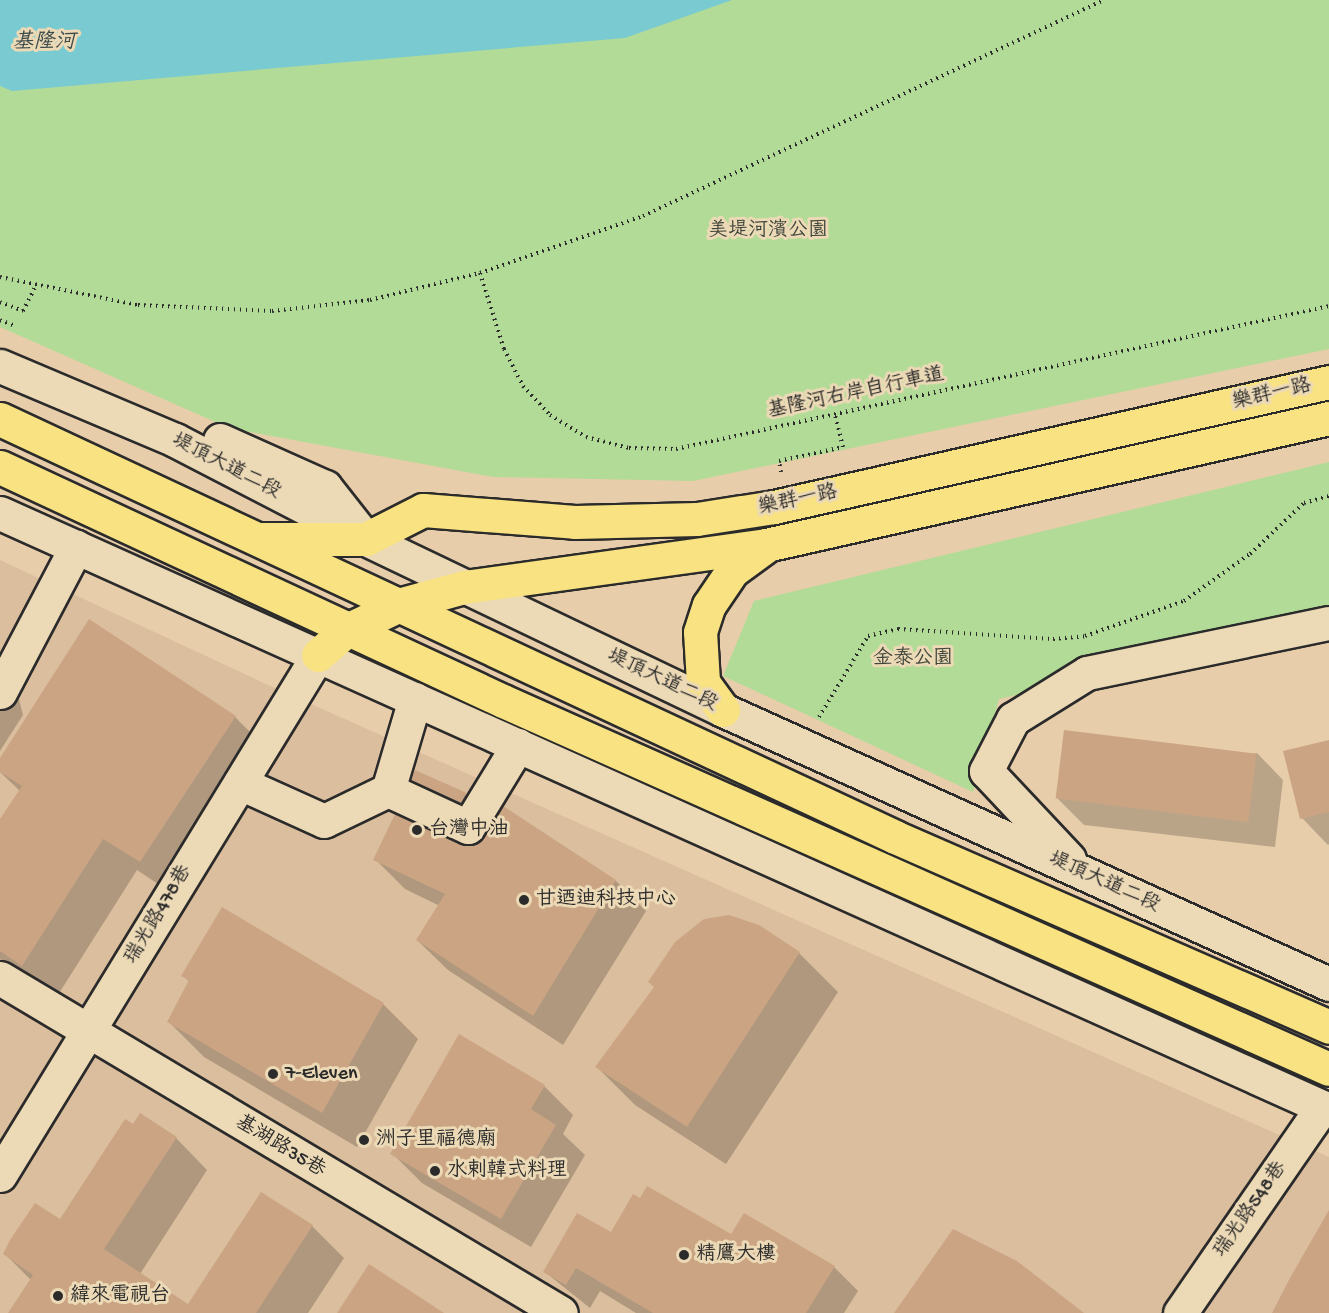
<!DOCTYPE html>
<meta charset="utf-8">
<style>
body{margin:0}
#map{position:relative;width:1329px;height:1313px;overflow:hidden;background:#e8cdaa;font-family:"Gochi Hand","LXGW WenKai TC",sans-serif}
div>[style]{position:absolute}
.built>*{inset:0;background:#dbbe9d}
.green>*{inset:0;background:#b2db97}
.water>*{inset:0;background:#7acbd1}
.shadow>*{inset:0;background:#0003}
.building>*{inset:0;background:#cba484;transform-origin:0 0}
.path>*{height:4px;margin-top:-2px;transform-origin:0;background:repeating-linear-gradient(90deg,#2b2b2b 0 1.5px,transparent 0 6px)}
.roads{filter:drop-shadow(2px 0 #2b2b2b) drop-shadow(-2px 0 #2b2b2b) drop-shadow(0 2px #2b2b2b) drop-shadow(0 -2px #2b2b2b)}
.minor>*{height:33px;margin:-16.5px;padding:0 16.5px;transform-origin:16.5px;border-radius:16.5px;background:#ecd9b6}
.major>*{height:33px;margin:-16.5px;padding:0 16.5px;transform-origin:16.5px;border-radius:16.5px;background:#f8e281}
.highway>*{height:33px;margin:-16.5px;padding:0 16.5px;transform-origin:16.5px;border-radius:16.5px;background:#f8e281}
.dots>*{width:16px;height:16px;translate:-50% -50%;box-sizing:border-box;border:3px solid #ecd9b6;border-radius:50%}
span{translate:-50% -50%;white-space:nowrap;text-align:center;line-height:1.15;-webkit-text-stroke:6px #ecd9b6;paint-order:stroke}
.park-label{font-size:20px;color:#3f453b}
.street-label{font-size:20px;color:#2b2b2b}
.poi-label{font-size:20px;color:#2b2b2b}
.left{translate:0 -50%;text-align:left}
.water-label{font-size:21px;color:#3b4b4c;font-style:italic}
</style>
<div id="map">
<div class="built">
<div style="clip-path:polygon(0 560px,266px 684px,1329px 1157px,1329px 1313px,0 1313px)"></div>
</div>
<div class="green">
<div style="clip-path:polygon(721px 0,1329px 0,1329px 349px,693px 481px,493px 477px,229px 428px,0 327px,0 42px)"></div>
<div style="clip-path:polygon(1329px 462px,1329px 627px,999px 699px,973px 792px,723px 676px,754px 601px)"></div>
</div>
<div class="water">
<div style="clip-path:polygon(0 0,732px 0,625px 38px,12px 91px,0 86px)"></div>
</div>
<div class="shadow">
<div style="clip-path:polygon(0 662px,14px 680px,23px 715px,0 751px)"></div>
<div style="clip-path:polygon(235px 717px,268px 750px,173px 894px,137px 870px,56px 998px,0 959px,0 821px,20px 791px,0 772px,0 761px)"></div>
<div style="clip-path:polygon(1329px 742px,1329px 844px,1328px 845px,1302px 818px)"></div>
<div style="clip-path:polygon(1257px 753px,1283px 780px,1275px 847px,1084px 825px,1058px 799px)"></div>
<div style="clip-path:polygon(416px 772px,466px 795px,480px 809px,475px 816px,427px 794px,412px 779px)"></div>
<div style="clip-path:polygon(503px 808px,616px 881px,646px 911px,563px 1045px,448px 970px,417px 940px,440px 906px,405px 889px,375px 859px,470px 847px,485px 838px)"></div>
<div style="clip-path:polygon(799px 953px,838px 992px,726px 1164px,635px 1105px,597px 1067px)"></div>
<div style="clip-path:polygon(183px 976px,383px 1004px,418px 1039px,357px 1147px,204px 1057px,169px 1022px,190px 982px)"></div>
<div style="clip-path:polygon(544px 1086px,573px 1115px,563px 1134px,585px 1155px,531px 1247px,422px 1183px,392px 1153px)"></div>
<div style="clip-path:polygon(134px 1126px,176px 1138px,207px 1170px,140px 1274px,188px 1306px,262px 1194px,312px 1226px,344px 1258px,308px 1313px,21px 1313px,31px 1280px,5px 1254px,60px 1221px)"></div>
<div style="clip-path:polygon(611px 1234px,732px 1236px,834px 1267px,858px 1291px,844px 1313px,636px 1313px,600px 1291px,590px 1308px,545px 1272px)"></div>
</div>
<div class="building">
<div style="clip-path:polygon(89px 619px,236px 716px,140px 862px,103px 839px,22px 966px,0 951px,0 819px,22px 786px,0 772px,0 758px)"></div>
<div style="left:1064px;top:730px;width:194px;height:69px;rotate:7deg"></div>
<div style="clip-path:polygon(1329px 740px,1329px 812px,1300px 819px,1283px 751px)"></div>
<div style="left:415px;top:770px;width:56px;height:11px;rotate:24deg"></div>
<div style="clip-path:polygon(503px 806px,616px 880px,533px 1016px,416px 940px,445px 894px,373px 860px,395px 814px,470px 846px,484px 837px)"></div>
<div style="clip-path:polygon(222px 907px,384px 1003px,322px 1113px,167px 1022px,189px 980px,181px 976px)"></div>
<div style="clip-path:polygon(729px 915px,759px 925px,800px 952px,687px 1127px,595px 1067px,654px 987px,648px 982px,675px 942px,704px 919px)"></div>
<div style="clip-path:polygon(459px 1034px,545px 1085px,531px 1109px,556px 1125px,501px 1219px,390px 1154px)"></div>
<div style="clip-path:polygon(140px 1113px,177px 1137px,104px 1249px,188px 1304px,261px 1192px,313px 1225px,256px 1313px,8px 1313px,33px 1275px,3px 1254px,10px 1240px,35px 1203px,60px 1219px,125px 1119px,133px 1124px)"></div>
<div style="clip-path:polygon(647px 1186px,731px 1234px,744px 1213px,835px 1266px,806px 1313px,653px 1313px,576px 1268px,566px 1285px,543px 1272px,577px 1213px,611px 1232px,633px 1194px,640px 1198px)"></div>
<div style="clip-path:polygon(1329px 1210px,1329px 1313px,1272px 1313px,1290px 1278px)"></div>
<div style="clip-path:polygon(953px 1229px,1017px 1261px,1084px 1313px,894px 1313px)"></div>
<div style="clip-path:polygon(369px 1264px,444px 1313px,337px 1313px)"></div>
</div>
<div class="path">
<div style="left:480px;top:273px;width:80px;rotate:72.5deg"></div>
<div style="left:504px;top:349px;width:42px;rotate:62.8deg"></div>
<div style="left:523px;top:386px;width:40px;rotate:47deg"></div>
<div style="left:550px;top:415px;width:42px;rotate:31.4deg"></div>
<div style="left:586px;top:437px;width:44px;rotate:14.3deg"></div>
<div style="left:629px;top:448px;width:47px;rotate:1.2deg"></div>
<div style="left:676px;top:449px;width:668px;rotate:-12.35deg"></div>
<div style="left:0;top:277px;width:141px;rotate:11.5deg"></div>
<div style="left:138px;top:305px;width:134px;rotate:2.6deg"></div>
<div style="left:272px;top:311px;width:99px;rotate:-6.4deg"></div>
<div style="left:370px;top:300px;width:113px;rotate:-13.8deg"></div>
<div style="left:480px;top:273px;width:173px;rotate:-19.3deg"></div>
<div style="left:643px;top:216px;width:509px;rotate:-25.11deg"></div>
<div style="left:0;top:302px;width:25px;rotate:21deg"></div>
<div style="left:23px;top:311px;width:27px;rotate:-63deg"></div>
<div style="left:0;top:320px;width:17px;rotate:21deg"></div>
<div style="left:781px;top:472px;width:11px;rotate:-100deg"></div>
<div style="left:779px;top:461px;width:66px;rotate:-12.3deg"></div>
<div style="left:843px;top:447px;width:34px;rotate:-104deg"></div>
<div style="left:819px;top:717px;width:95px;rotate:-58.8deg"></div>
<div style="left:868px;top:636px;width:31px;rotate:-13deg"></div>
<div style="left:898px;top:629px;width:155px;rotate:3.7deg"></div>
<div style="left:1053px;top:639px;width:32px;rotate:-5deg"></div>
<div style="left:1085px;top:636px;width:105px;rotate:-19.5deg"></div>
<div style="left:1184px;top:601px;width:81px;rotate:-35.5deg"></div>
<div style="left:1250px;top:554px;width:74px;rotate:-43.4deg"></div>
<div style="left:1304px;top:503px;width:26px;rotate:-16deg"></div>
</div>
<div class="roads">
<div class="minor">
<div style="left:0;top:366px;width:190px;rotate:22.9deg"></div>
<div style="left:175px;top:440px;width:215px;rotate:27.4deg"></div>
<div style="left:366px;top:539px;width:396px;rotate:25.6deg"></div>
<div style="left:723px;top:710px;width:665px;rotate:24.33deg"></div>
<div style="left:220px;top:440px;width:115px;rotate:24.1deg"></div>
<div style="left:325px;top:487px;width:55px;rotate:51.7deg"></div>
<div style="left:0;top:513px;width:1457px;rotate:24.19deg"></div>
<div style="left:0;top:692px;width:164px;rotate:-62.3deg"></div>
<div style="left:415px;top:699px;width:95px;rotate:106.5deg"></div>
<div style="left:388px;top:790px;width:88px;rotate:24.8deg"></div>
<div style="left:468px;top:827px;width:96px;rotate:-58.6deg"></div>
<div style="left:240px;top:783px;width:92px;rotate:24.3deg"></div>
<div style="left:324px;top:821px;width:71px;rotate:-25.8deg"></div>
<div style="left:1069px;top:859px;width:121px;rotate:-133.3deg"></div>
<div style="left:986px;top:771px;width:59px;rotate:-62.6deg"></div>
<div style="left:1013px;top:719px;width:87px;rotate:-31.9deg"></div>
<div style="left:1087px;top:673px;width:247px;rotate:-11.7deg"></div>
<div style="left:0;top:978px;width:653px;rotate:30.84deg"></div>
<div style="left:0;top:1175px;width:610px;rotate:-58.55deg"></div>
<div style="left:1180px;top:1313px;width:250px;rotate:-55.4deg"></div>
</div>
<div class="major">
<div style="left:262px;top:539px;width:104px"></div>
<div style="left:366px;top:539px;width:64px;rotate:-27deg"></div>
<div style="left:423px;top:510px;width:152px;rotate:4.5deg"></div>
<div style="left:575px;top:522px;width:122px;rotate:-1.4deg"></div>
<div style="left:697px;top:519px;width:78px;rotate:-8.9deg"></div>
<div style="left:774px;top:507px;width:569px;rotate:-12.69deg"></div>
<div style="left:318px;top:655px;width:38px;rotate:-41deg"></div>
<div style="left:347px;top:630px;width:61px;rotate:-25.3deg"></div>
<div style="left:402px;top:604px;width:64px;rotate:-15.3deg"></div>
<div style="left:464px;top:587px;width:305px;rotate:-7.9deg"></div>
<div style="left:766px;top:545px;width:577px;rotate:-12.71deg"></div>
<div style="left:723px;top:710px;width:34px;rotate:-126deg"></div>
<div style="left:703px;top:682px;width:50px;rotate:-93.4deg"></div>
<div style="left:700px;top:632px;width:28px;rotate:-72deg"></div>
<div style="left:709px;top:605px;width:41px;rotate:-55.9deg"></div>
<div style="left:732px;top:571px;width:42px;rotate:-36.3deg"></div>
</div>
<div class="highway">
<div style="left:0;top:419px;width:988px;rotate:25.03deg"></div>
<div style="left:895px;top:837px;width:474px;rotate:23.6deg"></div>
<div style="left:0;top:467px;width:555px;rotate:24.95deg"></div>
<div style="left:503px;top:701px;width:904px;rotate:24.01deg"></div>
</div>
</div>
<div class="dots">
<div style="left:417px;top:830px;background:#2b2b2b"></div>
<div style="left:524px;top:900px;background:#2b2b2b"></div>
<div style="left:273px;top:1074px;background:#2b2b2b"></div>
<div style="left:364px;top:1140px;background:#2b2b2b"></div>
<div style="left:435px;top:1171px;background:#2b2b2b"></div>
<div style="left:684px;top:1255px;background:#2b2b2b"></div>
<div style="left:58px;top:1296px;background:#2b2b2b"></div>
</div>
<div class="park-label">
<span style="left:768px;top:231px">美堤河濱公園</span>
<span style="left:913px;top:659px">金泰公園</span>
</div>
<div class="street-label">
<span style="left:856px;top:394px;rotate:-12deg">基隆河右岸自行車道</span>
<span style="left:1272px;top:395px;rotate:-13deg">樂群一路</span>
<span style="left:226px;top:467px;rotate:27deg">堤頂大道二段</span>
<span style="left:798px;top:501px;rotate:-12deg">樂群一路</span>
<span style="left:662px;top:681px;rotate:25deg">堤頂大道二段</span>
<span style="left:1104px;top:883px;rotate:24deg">堤頂大道二段</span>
<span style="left:159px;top:915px;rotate:-59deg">瑞光路478巷</span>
<span style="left:280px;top:1147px;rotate:31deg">基湖路35巷</span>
<span style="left:1251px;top:1210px;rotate:-55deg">瑞光路548巷</span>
</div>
<div class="poi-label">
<span class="left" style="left:429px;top:830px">台灣中油</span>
<span class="left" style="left:536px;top:900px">甘迺迪科技中心</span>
<span class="left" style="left:285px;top:1074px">7-Eleven</span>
<span class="left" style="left:376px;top:1140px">洲子里福德廟</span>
<span class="left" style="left:447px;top:1171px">水剌韓式料理</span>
<span class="left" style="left:696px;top:1255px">精鷹大樓</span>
<span class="left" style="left:70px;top:1296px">緯來電視台</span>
</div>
<div class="water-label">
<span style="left:44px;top:44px">基隆河</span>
</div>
</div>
